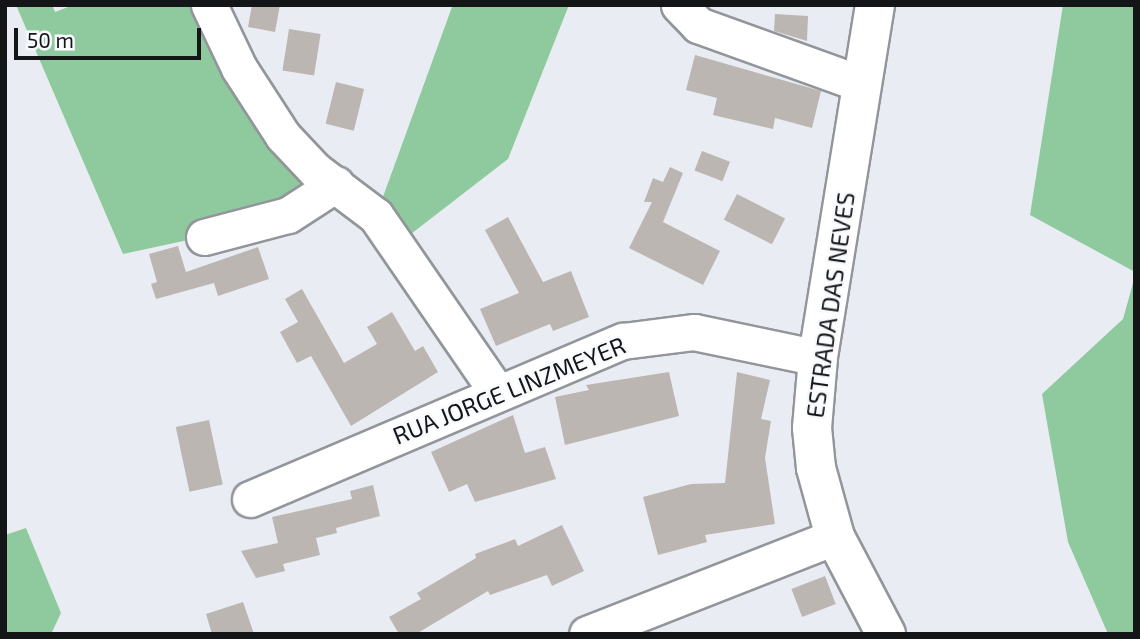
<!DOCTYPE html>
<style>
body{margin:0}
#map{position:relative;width:1140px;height:639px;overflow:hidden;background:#e9edf3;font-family:"Exo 2",sans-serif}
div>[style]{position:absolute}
.green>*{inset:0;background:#8fca9e}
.building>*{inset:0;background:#bcb6b2;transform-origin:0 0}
.roads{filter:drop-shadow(2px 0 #92969b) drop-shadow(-2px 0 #92969b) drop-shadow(0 2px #92969b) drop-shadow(0 -2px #92969b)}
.minor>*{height:35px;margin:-17.5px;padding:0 17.5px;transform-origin:17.5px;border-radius:17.5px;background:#fff}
.major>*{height:38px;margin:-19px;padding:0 19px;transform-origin:19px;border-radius:19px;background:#fff}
span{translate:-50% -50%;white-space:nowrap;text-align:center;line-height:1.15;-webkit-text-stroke:5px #f8fafe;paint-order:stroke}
.street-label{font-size:24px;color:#141517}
.frame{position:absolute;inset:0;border:7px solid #141517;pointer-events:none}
.scale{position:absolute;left:14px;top:28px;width:187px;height:32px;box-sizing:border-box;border:4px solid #141517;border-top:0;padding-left:9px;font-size:21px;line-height:24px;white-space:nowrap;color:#141517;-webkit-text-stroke:5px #f8fafe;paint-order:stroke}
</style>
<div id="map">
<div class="green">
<div style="clip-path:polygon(16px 5px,52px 5px,55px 12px,73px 5px,209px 5px,336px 184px,216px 234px,123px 254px)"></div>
<div style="clip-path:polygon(443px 5px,569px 5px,508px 159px,398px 244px,376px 216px,452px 7px)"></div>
<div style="clip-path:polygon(1063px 5px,1135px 5px,1135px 272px,1030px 215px)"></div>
<div style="clip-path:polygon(1135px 276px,1135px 634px,1108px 634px,1068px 542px,1042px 394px,1123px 319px)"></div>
<div style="clip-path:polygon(26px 528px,61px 613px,51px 634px,5px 634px,5px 535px)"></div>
</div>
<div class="building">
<div style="clip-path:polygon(252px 5px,280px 5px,275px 32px,248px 27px)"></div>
<div style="clip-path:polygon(775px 14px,808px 16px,807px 41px,774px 31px)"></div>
<div style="left:289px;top:29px;width:32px;height:42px;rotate:9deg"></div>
<div style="clip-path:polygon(695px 55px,821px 91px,812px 128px,775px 118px,773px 129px,713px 115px,717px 98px,686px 90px)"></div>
<div style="left:336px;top:82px;width:29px;height:43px;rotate:14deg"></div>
<div style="left:702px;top:151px;width:30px;height:21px;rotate:21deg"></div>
<div style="clip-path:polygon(670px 167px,683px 173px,663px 222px,720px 251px,703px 285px,629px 248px,652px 202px,644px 202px,653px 178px,663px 182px)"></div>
<div style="left:737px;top:194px;width:54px;height:29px;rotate:27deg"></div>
<div style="clip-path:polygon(508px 217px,543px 282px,571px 271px,589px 317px,553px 331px,550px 324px,496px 346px,480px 309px,519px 293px,485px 230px)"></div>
<div style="clip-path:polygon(178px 246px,186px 272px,258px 247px,269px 279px,218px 296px,214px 283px,156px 299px,151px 284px,157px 282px,149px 254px)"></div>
<div style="clip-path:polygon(302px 289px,344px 363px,377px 344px,367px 327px,392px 312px,415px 351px,423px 346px,438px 372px,351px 426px,311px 356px,297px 363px,280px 332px,298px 322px,285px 299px)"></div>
<div style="clip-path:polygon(669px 372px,679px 416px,565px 445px,555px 397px,589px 390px,586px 385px)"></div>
<div style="clip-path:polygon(737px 372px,770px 380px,761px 419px,771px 421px,765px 458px,775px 524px,705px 535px,707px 542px,658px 555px,643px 497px,691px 484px,725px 483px)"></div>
<div style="clip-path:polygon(513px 415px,525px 453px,545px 447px,556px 479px,475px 502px,467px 484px,449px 492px,431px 452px)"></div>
<div style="left:209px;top:420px;width:66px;height:34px;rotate:78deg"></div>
<div style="clip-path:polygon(373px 485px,380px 516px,336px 528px,337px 533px,316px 538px,320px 555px,283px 564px,285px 571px,256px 578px,241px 551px,278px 543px,272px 517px,352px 499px,350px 491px)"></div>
<div style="clip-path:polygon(562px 525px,584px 571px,552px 586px,547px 575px,490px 595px,488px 591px,416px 634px,399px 634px,389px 617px,421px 599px,417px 593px,476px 558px,475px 554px,515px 539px,518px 546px)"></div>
<div style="left:825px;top:576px;width:30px;height:36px;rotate:69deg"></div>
<div style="clip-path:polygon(243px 602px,254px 634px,212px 634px,206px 614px)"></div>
</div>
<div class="roads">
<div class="minor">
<div style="left:209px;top:5px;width:70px;rotate:64.5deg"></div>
<div style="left:239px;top:68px;width:81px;rotate:57.1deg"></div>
<div style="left:283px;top:136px;width:47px;rotate:46.7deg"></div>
<div style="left:315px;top:170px;width:76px;rotate:37deg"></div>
<div style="left:376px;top:216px;width:214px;rotate:55.5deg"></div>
<div style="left:679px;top:5px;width:28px;rotate:46deg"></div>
<div style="left:698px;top:25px;width:174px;rotate:19.8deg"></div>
<div style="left:204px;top:237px;width:87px;rotate:-14.7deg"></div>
<div style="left:288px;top:215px;width:57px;rotate:-32.9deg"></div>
<div style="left:250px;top:499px;width:405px;rotate:-23deg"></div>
<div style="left:623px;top:341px;width:72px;rotate:-7.2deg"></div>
<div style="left:694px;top:332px;width:127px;rotate:11.8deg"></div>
<div style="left:587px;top:634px;width:266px;rotate:-21.4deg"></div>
</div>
<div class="major">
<div style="left:875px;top:5px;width:358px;rotate:99.2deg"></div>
<div style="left:818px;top:358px;width:70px;rotate:94.9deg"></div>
<div style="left:812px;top:428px;width:40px;rotate:84.3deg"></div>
<div style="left:816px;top:468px;width:72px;rotate:74.6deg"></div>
<div style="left:835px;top:537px;width:110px;rotate:62.3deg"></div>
</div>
</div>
<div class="street-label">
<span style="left:830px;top:305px;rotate:-82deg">ESTRADA DAS NEVES</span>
<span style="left:509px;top:390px;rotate:-22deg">RUA JORGE LINZMEYER</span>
</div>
<div class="frame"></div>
<div class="scale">50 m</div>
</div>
